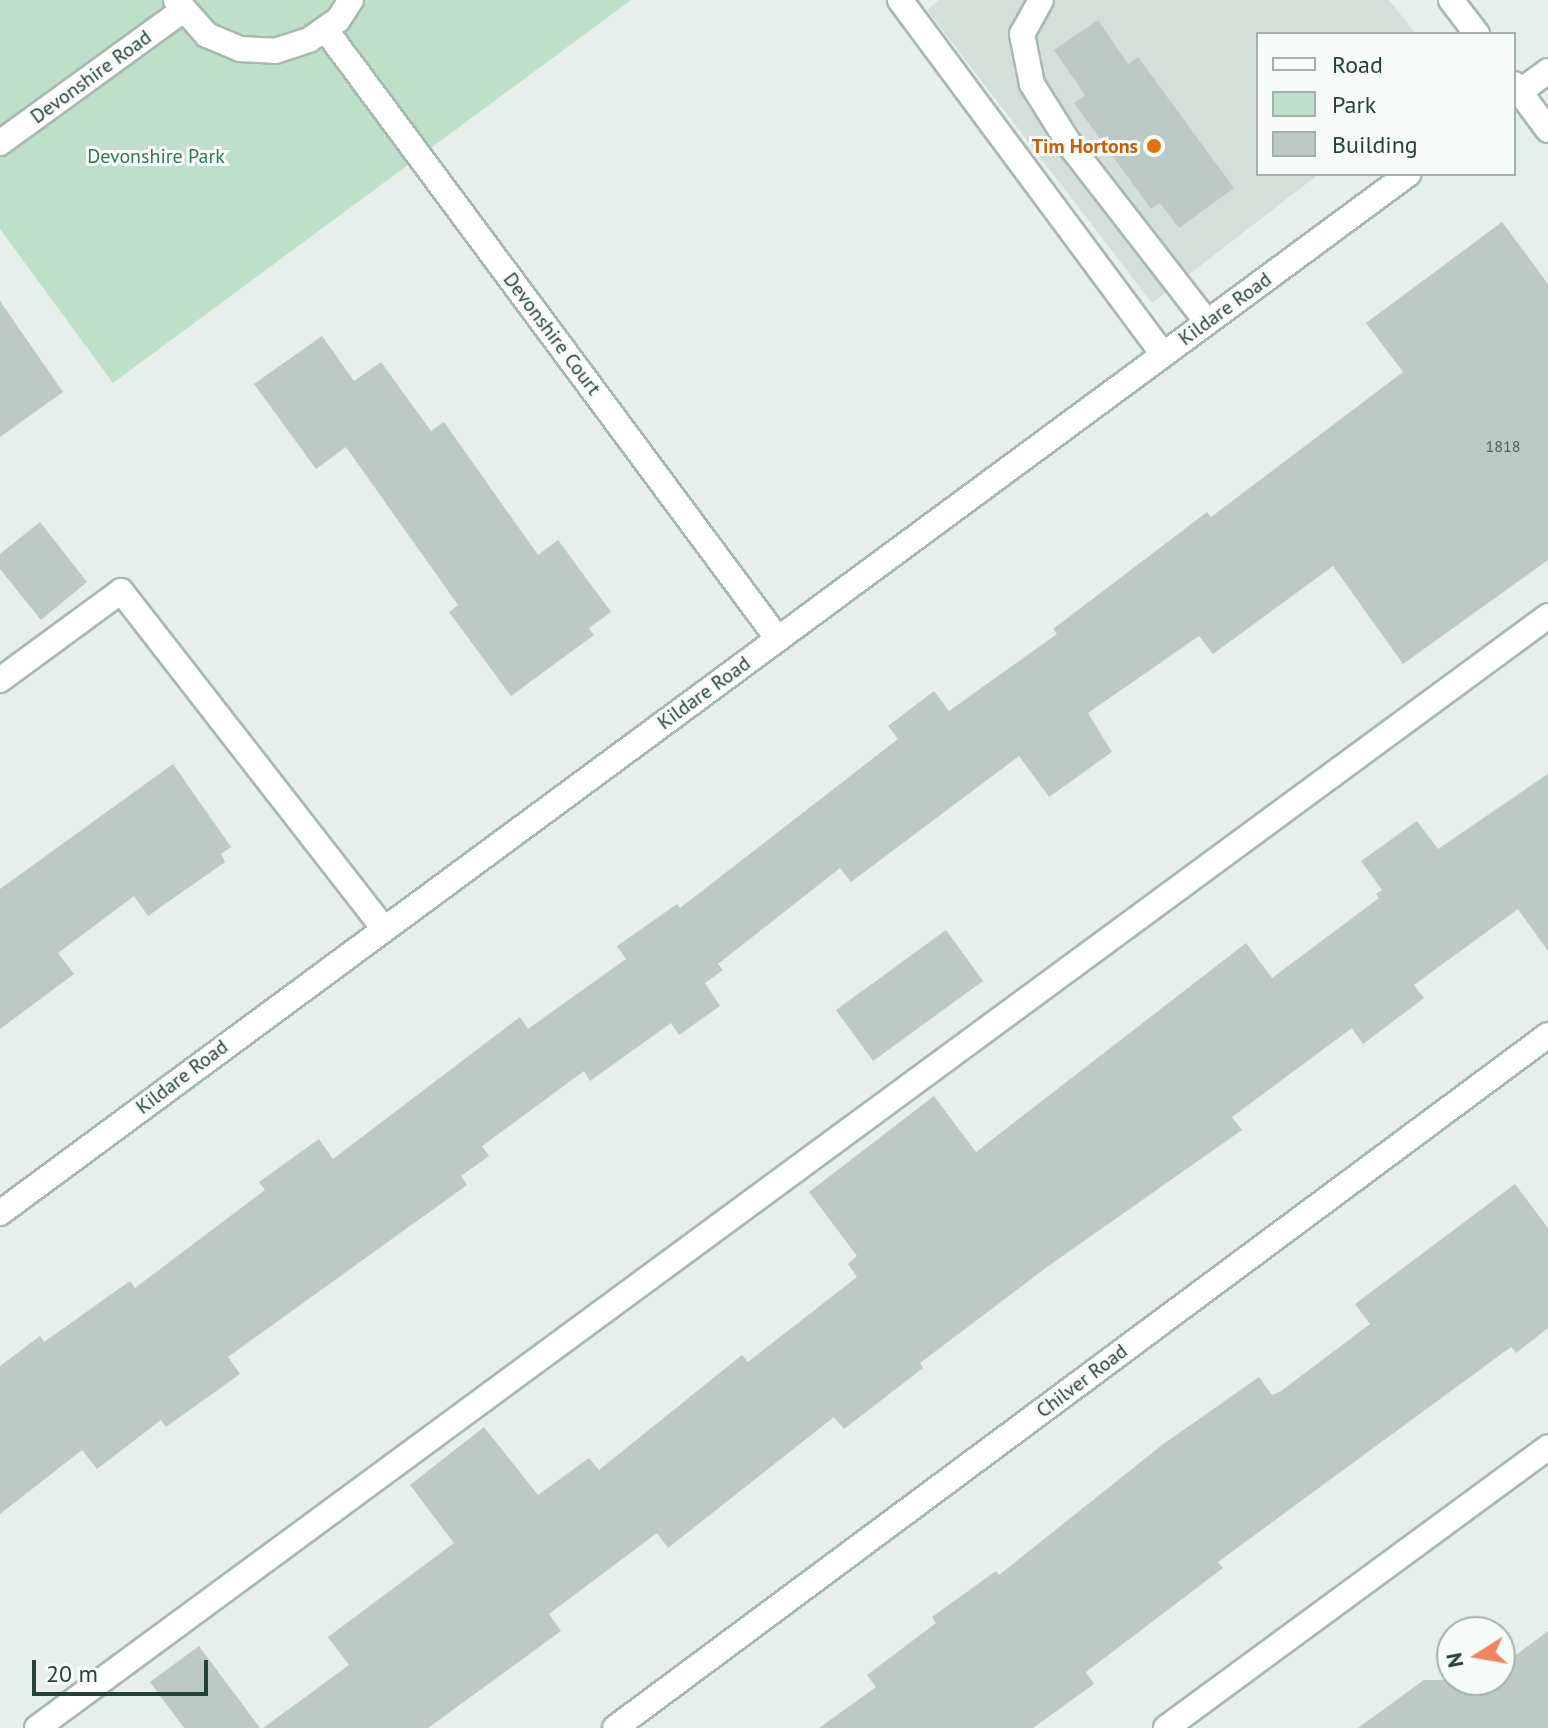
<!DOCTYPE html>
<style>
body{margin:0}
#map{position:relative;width:1548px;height:1728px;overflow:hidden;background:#e6efeb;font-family:"PT Sans",sans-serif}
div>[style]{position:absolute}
.built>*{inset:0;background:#d4dfda}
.green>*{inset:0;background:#bfe0c8}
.building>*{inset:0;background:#bbcac4;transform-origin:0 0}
.roads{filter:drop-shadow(2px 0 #a8b8b2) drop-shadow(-2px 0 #a8b8b2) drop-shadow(0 2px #a8b8b2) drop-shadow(0 -2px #a8b8b2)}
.service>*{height:24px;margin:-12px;padding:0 12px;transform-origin:12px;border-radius:12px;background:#fff}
.minor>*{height:24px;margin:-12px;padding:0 12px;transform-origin:12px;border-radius:12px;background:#fff}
.tertiary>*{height:24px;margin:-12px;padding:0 12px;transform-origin:12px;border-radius:12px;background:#fff}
.dots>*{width:22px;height:22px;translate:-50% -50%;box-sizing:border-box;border:4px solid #f7fbf9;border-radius:50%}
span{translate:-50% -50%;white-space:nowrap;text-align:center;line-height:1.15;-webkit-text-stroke:6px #f7fbf9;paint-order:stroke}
.number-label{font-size:16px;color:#4a645c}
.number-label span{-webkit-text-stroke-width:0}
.street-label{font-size:20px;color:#24423a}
.food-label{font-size:20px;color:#c56008;font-weight:700}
.right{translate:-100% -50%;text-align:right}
.park-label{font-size:20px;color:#2d7a4b}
.legend{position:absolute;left:1256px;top:32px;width:260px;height:144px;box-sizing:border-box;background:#f7fbf9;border:2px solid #a3b1ad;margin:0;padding:10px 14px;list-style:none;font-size:24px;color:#24423a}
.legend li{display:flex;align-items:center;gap:16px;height:40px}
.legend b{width:40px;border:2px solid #a3b1ad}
.north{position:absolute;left:1436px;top:1616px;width:80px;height:80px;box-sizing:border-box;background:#f7fbf9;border:2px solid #a3b1ad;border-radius:50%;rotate:259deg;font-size:22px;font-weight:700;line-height:32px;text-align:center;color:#24423a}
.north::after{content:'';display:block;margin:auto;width:28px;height:36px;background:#f4845f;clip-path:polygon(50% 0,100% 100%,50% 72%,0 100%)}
.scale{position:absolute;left:32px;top:1660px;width:176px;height:36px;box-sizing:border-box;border:4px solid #24423a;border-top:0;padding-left:10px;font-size:24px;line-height:28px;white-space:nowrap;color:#24423a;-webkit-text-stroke:6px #f7fbf9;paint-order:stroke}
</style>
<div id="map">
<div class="built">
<div style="clip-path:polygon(939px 0,1389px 0,1416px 34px,1258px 34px,1258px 174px,1319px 174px,1152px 303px,927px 10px)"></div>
</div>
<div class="green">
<div style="clip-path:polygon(0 0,631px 0,113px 383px,0 229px)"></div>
</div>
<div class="building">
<div style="clip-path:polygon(1098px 20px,1128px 64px,1138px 57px,1234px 188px,1179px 228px,1160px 203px,1151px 209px,1074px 103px,1085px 95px,1054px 50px)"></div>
<div style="clip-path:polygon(1502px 222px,1548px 284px,1548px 560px,1403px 664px,1333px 566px,1213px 654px,1199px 636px,1088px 713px,1112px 752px,1049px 797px,1019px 756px,851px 882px,840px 868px,718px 964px,723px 970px,705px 983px,720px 1006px,679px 1035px,671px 1023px,590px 1081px,584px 1071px,482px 1146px,489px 1156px,461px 1176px,467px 1185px,228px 1357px,240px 1374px,166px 1427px,161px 1420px,97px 1469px,82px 1450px,0 1514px,0 1366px,40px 1336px,44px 1342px,130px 1281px,135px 1288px,265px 1190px,259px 1182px,319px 1139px,333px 1159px,520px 1017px,528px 1029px,626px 959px,617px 946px,677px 904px,680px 908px,898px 739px,888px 726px,934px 691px,949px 711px,1057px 634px,1053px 629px,1207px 512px,1211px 517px,1403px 372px,1366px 323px)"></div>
<div style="clip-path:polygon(0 301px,63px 392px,0 437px)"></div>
<div style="clip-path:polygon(322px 336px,354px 381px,381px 362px,431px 431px,444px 422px,538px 555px,558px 540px,611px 612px,589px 628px,594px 635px,511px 696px,449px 612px,458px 605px,346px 447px,316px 469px,254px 384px)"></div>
<div style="clip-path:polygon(40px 522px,87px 582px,41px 620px,0 569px,0 554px)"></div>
<div style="clip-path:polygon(173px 764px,231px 847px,221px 854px,225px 862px,148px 916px,134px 896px,58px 953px,74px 974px,0 1029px,0 889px)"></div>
<div style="clip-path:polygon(1548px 774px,1548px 951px,1518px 909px,1414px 985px,1424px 998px,1363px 1044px,1352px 1028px,1232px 1117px,1242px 1130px,1047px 1267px,920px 1363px,923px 1368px,844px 1429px,834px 1417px,668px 1548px,657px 1533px,549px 1614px,561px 1631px,428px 1728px,263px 1728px,349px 1665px,328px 1637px,454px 1543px,410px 1485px,484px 1427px,538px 1495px,589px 1458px,599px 1470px,742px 1355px,748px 1362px,857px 1277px,848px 1264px,857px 1256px,809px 1192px,934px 1096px,976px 1152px,1246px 943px,1272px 978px,1379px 898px,1376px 894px,1382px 890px,1361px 861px,1417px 821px,1438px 849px)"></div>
<div style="left:946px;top:930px;width:63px;height:136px;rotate:54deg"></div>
<div style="clip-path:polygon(1515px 1184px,1548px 1228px,1548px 1328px,1516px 1353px,1511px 1347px,1218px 1562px,1223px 1568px,1086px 1672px,1094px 1684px,1033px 1728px,819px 1728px,876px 1687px,867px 1675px,936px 1623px,932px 1617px,996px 1571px,999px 1575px,1162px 1445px,1259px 1377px,1272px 1395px,1281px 1391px,1370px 1324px,1355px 1304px)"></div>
<div style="clip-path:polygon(1548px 1631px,1548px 1728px,1358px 1728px,1424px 1680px,1500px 1680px,1500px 1667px)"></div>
<div style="clip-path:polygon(199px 1646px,260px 1728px,184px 1728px,150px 1682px)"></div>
</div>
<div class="roads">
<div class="service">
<div style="left:900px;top:0;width:441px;rotate:53.4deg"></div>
<div style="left:1041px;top:0;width:39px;rotate:119deg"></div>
<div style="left:1022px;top:34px;width:51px;rotate:78.7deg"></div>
<div style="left:1032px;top:84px;width:75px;rotate:58deg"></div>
<div style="left:1072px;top:148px;width:220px;rotate:52.2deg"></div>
<div style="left:0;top:680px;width:150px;rotate:-36.3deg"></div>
<div style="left:121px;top:591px;width:427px;rotate:52.1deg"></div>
<div style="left:37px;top:1728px;width:1876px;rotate:-36.35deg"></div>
<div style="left:1166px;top:1728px;width:474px;rotate:-36.3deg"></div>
</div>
<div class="minor">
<div style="left:176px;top:0;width:47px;rotate:48.5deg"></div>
<div style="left:207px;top:35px;width:36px;rotate:23deg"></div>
<div style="left:240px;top:49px;width:35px;rotate:3deg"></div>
<div style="left:275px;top:51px;width:36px;rotate:-18deg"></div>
<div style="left:309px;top:40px;width:35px;rotate:-35deg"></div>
<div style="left:338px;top:20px;width:24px;rotate:-57deg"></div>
<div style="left:325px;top:29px;width:760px;rotate:53.4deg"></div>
<div style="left:1514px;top:96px;width:42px;rotate:-36.3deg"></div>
<div style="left:0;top:143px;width:225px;rotate:-36deg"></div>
<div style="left:0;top:1213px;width:1750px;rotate:-36.42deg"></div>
<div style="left:615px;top:1728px;width:1162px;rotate:-36.6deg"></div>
</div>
<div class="tertiary">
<div style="left:1451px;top:0;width:43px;rotate:52.6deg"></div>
<div style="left:1514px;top:84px;width:57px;rotate:53.5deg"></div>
</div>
</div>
<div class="dots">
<div style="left:1154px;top:146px;background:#e8710a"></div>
</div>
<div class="number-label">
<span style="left:1503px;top:446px">1818</span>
</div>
<div class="street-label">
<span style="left:91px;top:77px;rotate:-36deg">Devonshire Road</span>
<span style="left:1225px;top:309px;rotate:-36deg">Kildare Road</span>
<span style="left:552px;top:334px;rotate:53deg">Devonshire Court</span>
<span style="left:704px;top:693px;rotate:-36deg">Kildare Road</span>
<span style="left:182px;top:1077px;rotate:-37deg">Kildare Road</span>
<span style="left:1082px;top:1381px;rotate:-37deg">Chilver Road</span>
</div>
<div class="food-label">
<span class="right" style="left:1138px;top:146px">Tim Hortons</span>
</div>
<div class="park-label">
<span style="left:156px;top:156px">Devonshire Park</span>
</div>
<ul class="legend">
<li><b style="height:10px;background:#fff"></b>Road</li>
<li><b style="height:22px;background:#bfe0c8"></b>Park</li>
<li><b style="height:22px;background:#bbcac4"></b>Building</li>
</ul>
<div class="north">N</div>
<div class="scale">20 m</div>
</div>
